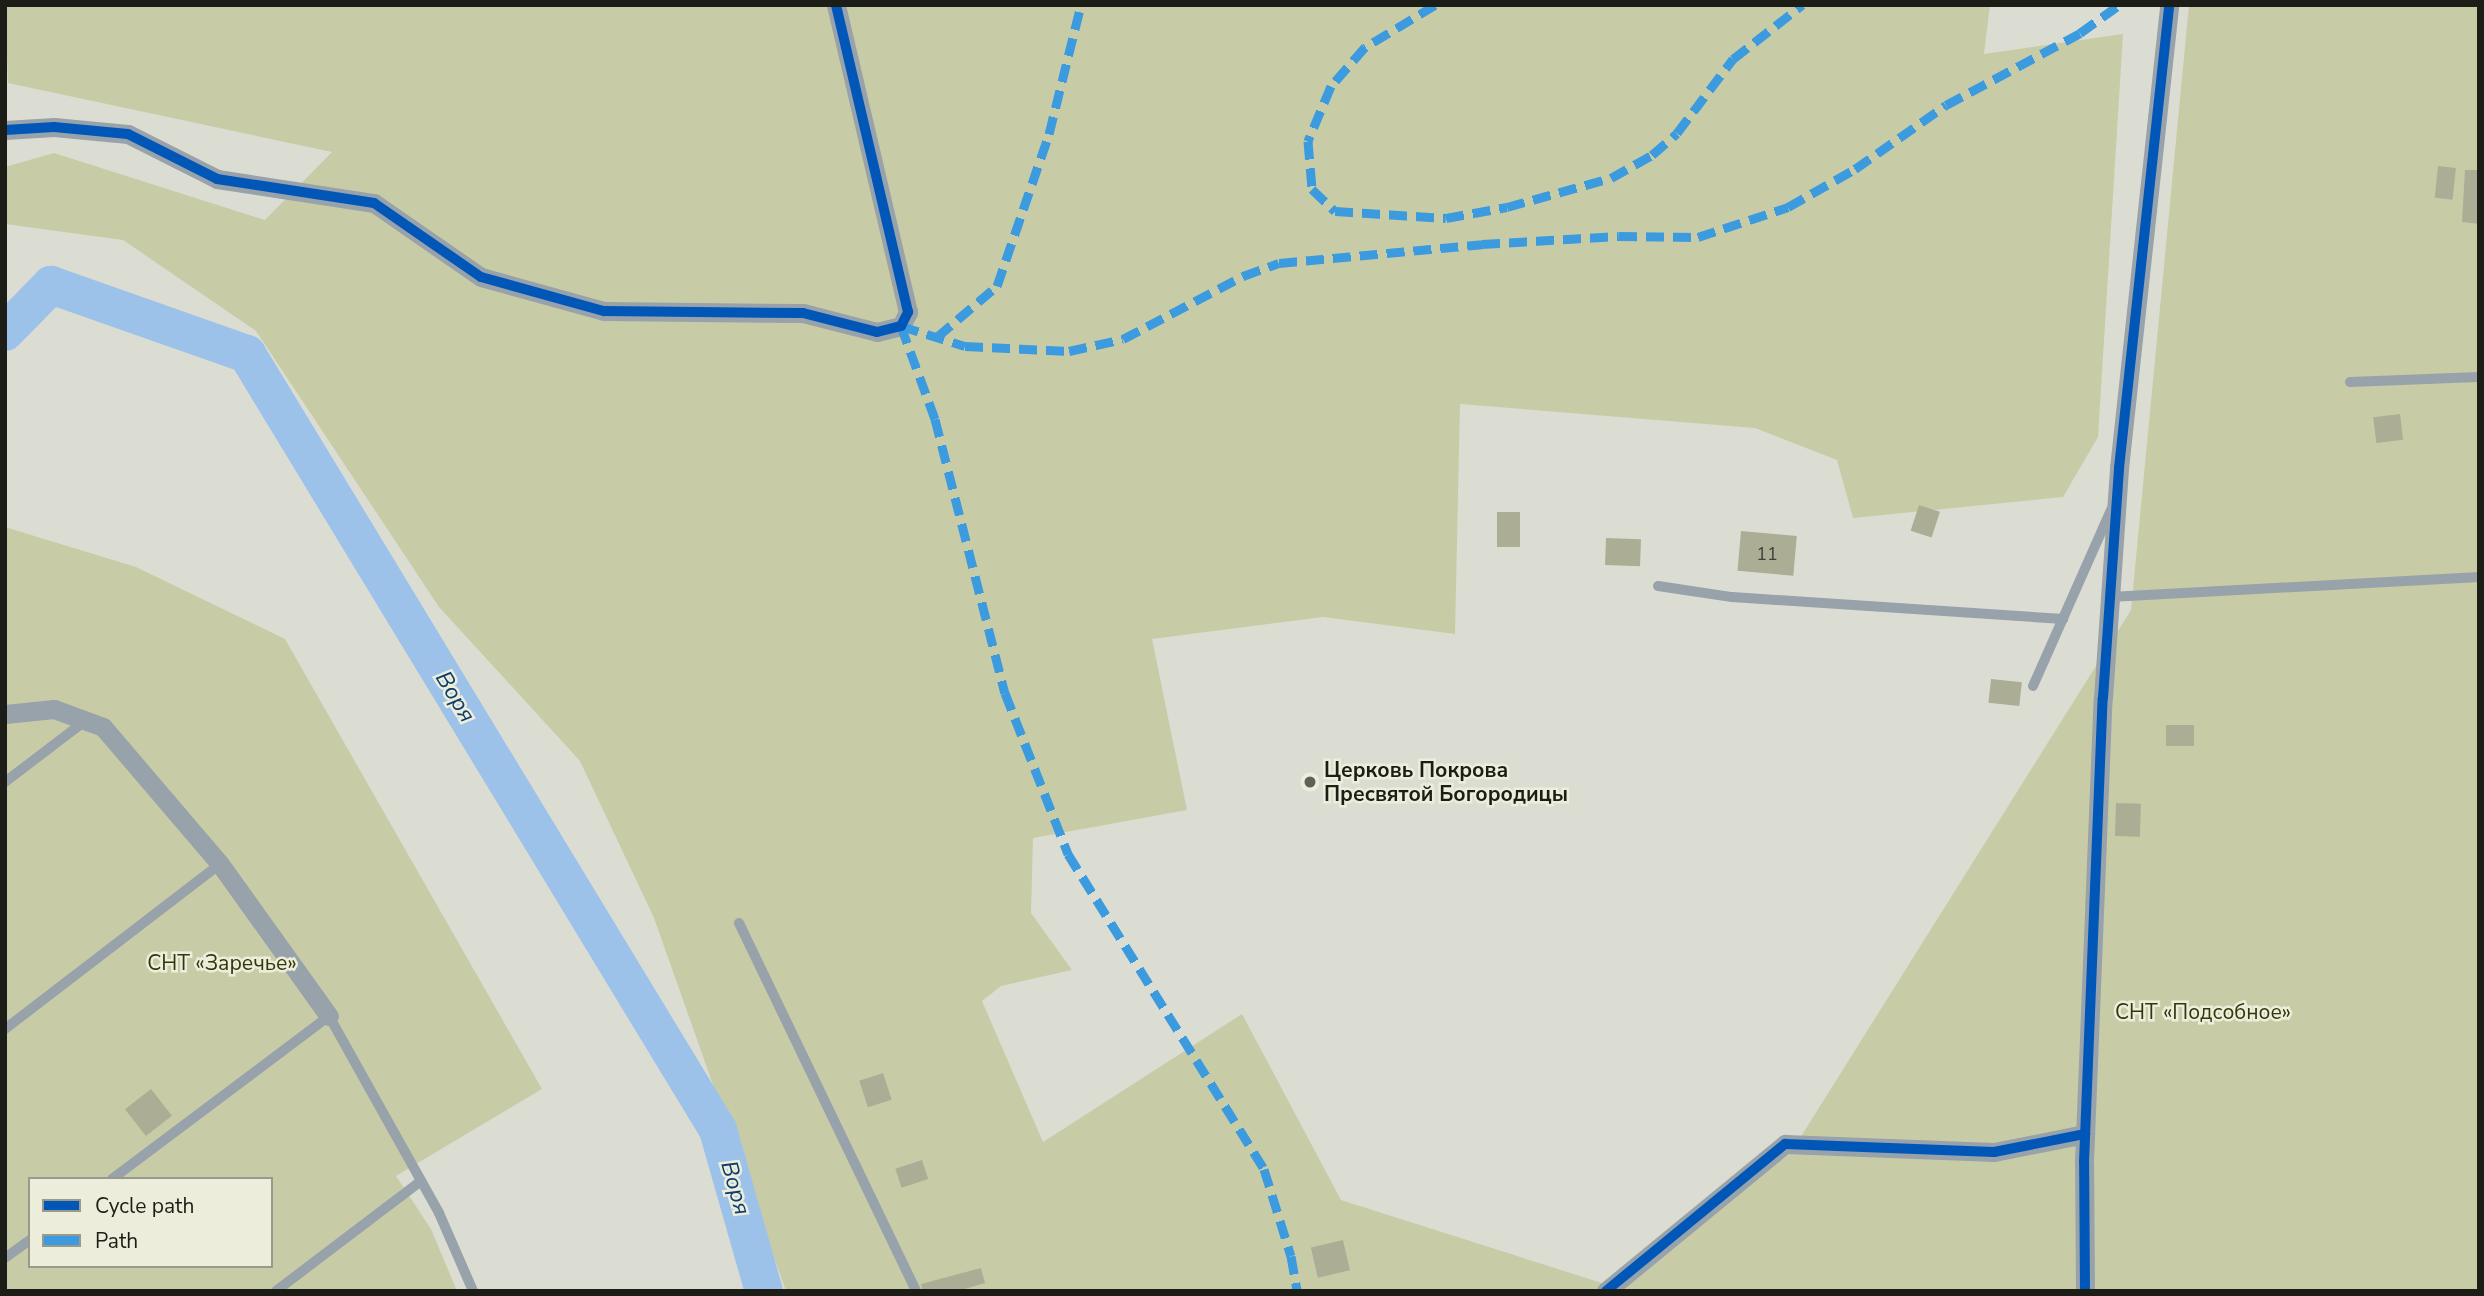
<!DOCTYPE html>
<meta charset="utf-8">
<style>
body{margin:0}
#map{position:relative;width:2484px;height:1296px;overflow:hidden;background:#dbddd2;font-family:"Nunito Sans",sans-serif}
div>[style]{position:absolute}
.green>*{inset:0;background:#c8cca6}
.river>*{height:38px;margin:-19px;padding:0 19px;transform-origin:19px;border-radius:19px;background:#9dc2ea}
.building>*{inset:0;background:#abae94;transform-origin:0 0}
.service>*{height:10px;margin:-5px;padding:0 5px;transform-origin:5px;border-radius:5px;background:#98a2ab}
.minor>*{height:19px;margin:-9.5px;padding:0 9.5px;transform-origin:9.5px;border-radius:9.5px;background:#98a2ab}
.quiet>*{height:9px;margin-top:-4.5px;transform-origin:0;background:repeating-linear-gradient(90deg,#3c9bdf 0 18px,transparent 0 27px)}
.cycleway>*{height:10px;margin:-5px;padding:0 5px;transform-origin:5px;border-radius:5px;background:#0057b8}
.dots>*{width:19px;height:19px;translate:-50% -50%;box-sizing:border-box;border:4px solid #eceedb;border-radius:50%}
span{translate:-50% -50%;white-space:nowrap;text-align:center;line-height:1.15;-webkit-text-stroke:5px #eceedb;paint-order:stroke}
.number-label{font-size:18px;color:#404136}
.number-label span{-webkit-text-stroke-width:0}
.poi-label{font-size:21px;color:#1c1d16;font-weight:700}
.left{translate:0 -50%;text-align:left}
.park-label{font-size:21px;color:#333608}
.water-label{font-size:23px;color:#0e3c6c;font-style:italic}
.frame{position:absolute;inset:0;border:7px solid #1c1d16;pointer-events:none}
.legend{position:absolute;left:28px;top:1177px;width:245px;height:91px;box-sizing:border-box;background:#eceedb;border:2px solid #999a8c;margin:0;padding:9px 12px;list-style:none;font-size:21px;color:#1c1d16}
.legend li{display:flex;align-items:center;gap:14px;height:35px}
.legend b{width:35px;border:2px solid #999a8c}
</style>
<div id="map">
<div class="green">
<div style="clip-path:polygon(5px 5px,1990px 5px,1984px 54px,2123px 34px,2098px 437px,2063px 497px,1853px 518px,1837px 460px,1755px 428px,1460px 404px,1455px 634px,1323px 617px,1152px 639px,1187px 810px,1033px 838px,1031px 913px,1072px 970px,1001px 986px,982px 1001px,1043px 1142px,1242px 1014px,1341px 1200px,1605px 1284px,1790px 1154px,2131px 610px,2189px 5px,2479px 5px,2479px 1291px,786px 1291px,654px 918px,580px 761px,439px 607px,256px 331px,123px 240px,5px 224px,5px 167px,54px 153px,265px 220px,332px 152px,8px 83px)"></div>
<div style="clip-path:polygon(evenodd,5px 527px,136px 567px,285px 639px,542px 1089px,396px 1176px,431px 1229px,457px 1291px,5px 1291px,5px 527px,30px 1179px,271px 1179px,271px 1266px,30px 1266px,30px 1179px)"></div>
</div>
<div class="river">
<div style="left:5px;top:332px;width:66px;rotate:-45.6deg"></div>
<div style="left:51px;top:285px;width:208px;rotate:19.4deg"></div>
<div style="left:247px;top:354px;width:908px;rotate:58.74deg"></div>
<div style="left:718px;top:1130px;width:167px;rotate:74.1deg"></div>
</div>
<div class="building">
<div style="left:2438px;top:166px;width:18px;height:32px;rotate:6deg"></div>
<div style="clip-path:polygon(2465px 170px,2479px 170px,2479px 224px,2462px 222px)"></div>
<div style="left:2400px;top:414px;width:26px;height:27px;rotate:83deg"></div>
<div style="left:1919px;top:505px;width:22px;height:27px;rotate:18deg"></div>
<div style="left:1497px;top:512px;width:23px;height:35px"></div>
<div style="left:1741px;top:531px;width:56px;height:40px;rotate:5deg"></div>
<div style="left:1606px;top:538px;width:35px;height:27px;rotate:2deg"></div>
<div style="left:1991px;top:679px;width:31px;height:24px;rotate:6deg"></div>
<div style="left:2166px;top:725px;width:28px;height:21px"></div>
<div style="left:2116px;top:803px;width:25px;height:33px;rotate:2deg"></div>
<div style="left:883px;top:1073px;width:28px;height:25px;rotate:72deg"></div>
<div style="left:151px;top:1089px;width:34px;height:33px;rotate:52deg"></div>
<div style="left:922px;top:1160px;width:20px;height:28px;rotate:72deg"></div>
<div style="left:1343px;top:1240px;width:31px;height:33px;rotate:77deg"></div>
<div style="clip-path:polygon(981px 1268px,985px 1283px,958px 1291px,923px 1291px,921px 1284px)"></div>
</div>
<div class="service">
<div style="left:2350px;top:382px;width:129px;rotate:-2.2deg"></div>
<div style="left:1658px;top:586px;width:75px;rotate:8.5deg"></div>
<div style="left:1732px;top:597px;width:332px;rotate:3.8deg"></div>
<div style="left:2110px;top:597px;width:370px;rotate:-3.1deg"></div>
<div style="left:2033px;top:686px;width:193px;rotate:-66.1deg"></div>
<div style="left:5px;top:782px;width:101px;rotate:-37.3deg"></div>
<div style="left:739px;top:923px;width:408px;rotate:64.3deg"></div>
<div style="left:5px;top:1029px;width:271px;rotate:-37.5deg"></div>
<div style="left:112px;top:1179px;width:271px;rotate:-36.9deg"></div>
<div style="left:329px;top:1016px;width:226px;rotate:60.8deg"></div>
<div style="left:439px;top:1213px;width:85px;rotate:66.4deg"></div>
<div style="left:5px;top:1258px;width:31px;rotate:-36deg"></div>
<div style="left:276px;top:1291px;width:182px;rotate:-37.2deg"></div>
</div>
<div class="minor">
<div style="left:5px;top:130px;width:49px;rotate:-3.5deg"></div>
<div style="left:54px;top:127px;width:74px;rotate:5.4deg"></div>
<div style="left:128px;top:134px;width:100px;rotate:26.8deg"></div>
<div style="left:217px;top:179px;width:159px;rotate:8.7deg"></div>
<div style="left:374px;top:203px;width:130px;rotate:34.7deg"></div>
<div style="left:481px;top:277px;width:128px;rotate:15.5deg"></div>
<div style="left:604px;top:311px;width:199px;rotate:0.6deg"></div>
<div style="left:803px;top:313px;width:76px;rotate:14.4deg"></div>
<div style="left:877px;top:332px;width:25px;rotate:-14deg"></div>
<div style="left:901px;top:326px;width:16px;rotate:-63deg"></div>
<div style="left:908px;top:312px;width:315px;rotate:-103.2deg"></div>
<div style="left:5px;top:714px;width:49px;rotate:-5.8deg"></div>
<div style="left:54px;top:709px;width:52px;rotate:20.2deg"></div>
<div style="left:103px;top:727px;width:180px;rotate:49.5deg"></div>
<div style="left:220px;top:864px;width:187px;rotate:54.4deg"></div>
<div style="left:1606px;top:1291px;width:232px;rotate:-39.4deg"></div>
<div style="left:1785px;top:1144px;width:209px;rotate:2.2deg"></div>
<div style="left:1994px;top:1152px;width:93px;rotate:-11.2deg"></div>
<div style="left:2085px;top:1291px;width:129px;rotate:-90.4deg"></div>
<div style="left:2084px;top:1162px;width:464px;rotate:-87.7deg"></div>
<div style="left:2103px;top:698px;width:231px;rotate:-86deg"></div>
<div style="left:2119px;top:468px;width:466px;rotate:-83.8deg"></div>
</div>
<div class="quiet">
<div style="left:1435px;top:5px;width:82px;rotate:149deg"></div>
<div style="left:1365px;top:47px;width:52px;rotate:131.1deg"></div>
<div style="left:1331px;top:86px;width:60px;rotate:112.7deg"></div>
<div style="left:1308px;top:141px;width:48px;rotate:85.2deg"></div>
<div style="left:1312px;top:189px;width:32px;rotate:44deg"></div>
<div style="left:1335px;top:211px;width:111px;rotate:3.6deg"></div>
<div style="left:1446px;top:218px;width:62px;rotate:-10.2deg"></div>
<div style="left:1507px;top:207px;width:108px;rotate:-15.6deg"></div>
<div style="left:1611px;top:178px;width:47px;rotate:-29.3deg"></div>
<div style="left:1652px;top:155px;width:33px;rotate:-41deg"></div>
<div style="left:1677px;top:133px;width:93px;rotate:-52.9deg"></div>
<div style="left:1733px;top:59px;width:88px;rotate:-38deg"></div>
<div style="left:901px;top:326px;width:67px;rotate:17.4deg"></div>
<div style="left:965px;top:346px;width:104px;rotate:2.8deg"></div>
<div style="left:1069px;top:351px;width:55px;rotate:-12.5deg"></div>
<div style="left:1123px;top:339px;width:136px;rotate:-27.7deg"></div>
<div style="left:1243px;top:276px;width:38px;rotate:-20deg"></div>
<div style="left:1279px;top:263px;width:204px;rotate:-5.3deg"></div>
<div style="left:1482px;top:244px;width:137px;rotate:-3.3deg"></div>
<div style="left:1619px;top:236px;width:79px;rotate:0.7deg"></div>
<div style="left:1698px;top:237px;width:95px;rotate:-18.4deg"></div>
<div style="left:1788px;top:207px;width:77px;rotate:-29.6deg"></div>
<div style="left:1855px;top:169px;width:111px;rotate:-35.1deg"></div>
<div style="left:1946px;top:105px;width:152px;rotate:-28.2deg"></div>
<div style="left:2080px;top:33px;width:48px;rotate:-35.7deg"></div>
<div style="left:901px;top:326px;width:99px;rotate:69.9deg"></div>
<div style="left:935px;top:419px;width:283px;rotate:75.7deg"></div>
<div style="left:1005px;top:693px;width:173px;rotate:68.6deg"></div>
<div style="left:1068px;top:854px;width:371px;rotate:58.1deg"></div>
<div style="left:1264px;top:1169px;width:91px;rotate:72.8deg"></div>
<div style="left:1291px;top:1256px;width:36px;rotate:80deg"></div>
<div style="left:937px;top:337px;width:79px;rotate:-40.4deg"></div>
<div style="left:997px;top:286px;width:161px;rotate:-71.1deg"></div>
<div style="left:1049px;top:134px;width:133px;rotate:-76.1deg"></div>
</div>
<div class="cycleway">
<div style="left:5px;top:130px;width:49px;rotate:-3.5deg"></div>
<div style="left:54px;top:127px;width:74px;rotate:5.4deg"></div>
<div style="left:128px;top:134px;width:100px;rotate:26.8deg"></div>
<div style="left:217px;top:179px;width:159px;rotate:8.7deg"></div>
<div style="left:374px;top:203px;width:130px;rotate:34.7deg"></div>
<div style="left:481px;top:277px;width:128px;rotate:15.5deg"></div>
<div style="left:604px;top:311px;width:199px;rotate:0.6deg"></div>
<div style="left:803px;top:313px;width:76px;rotate:14.4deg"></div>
<div style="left:877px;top:332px;width:25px;rotate:-14deg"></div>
<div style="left:901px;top:326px;width:16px;rotate:-63deg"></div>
<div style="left:908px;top:312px;width:315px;rotate:-103.2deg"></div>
<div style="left:1606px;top:1291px;width:232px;rotate:-39.4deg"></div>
<div style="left:1785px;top:1144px;width:209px;rotate:2.2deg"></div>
<div style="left:1994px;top:1152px;width:93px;rotate:-11.2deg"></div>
<div style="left:2085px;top:1291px;width:129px;rotate:-90.4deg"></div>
<div style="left:2084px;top:1162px;width:464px;rotate:-87.7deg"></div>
<div style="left:2103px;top:698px;width:231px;rotate:-86deg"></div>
<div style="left:2119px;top:468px;width:466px;rotate:-83.8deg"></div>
</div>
<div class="dots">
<div style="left:1310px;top:782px;background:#5f6058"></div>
</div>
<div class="number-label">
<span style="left:1767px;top:554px">11</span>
</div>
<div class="poi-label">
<span class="left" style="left:1324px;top:782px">Церковь Покрова<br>Пресвятой Богородицы</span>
</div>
<div class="park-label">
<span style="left:222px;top:963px">СНТ «Заречье»</span>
<span style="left:2203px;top:1012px">СНТ «Подсобное»</span>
</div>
<div class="water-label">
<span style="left:455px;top:697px;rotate:59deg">Воря</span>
<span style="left:735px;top:1188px;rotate:74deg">Воря</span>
</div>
<div class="frame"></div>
<ul class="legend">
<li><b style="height:9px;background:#0057b8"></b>Cycle path</li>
<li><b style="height:9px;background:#3c9bdf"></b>Path</li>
</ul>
</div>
